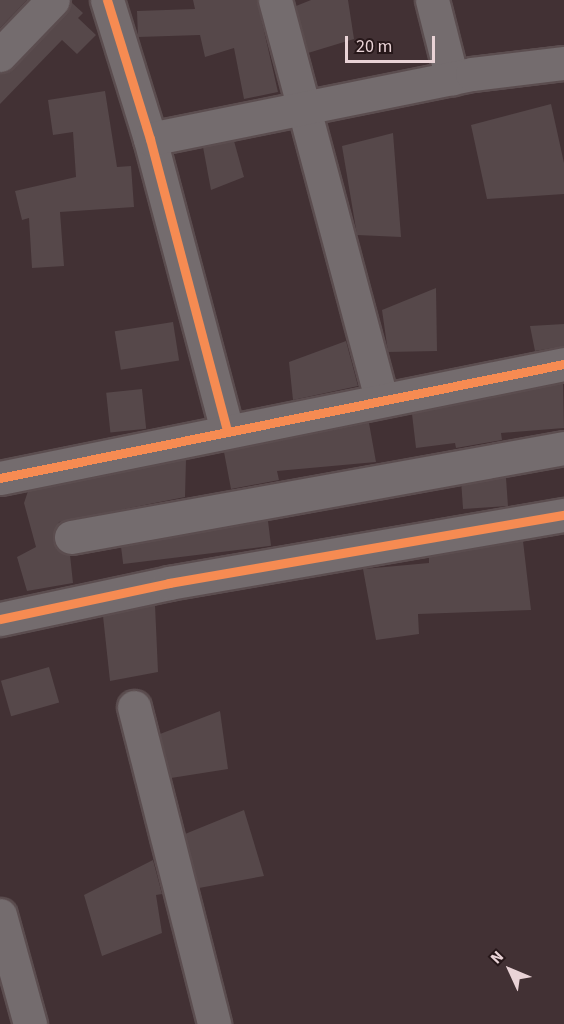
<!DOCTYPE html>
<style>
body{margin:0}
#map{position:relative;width:564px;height:1024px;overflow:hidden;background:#423134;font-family:"Source Sans 3",sans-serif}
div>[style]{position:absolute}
.building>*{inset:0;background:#56484a;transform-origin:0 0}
.roads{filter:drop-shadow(2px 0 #5b4d4f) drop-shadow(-2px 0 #5b4d4f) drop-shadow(0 2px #5b4d4f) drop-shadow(0 -2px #5b4d4f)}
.minor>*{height:33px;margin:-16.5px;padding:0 16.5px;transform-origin:16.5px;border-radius:16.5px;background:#746c6e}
.cycleway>*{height:9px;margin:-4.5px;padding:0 4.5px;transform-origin:4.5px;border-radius:4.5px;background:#f68b52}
span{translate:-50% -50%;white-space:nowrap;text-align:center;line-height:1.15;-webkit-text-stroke:4.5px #261719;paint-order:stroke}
.north{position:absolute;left:480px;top:940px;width:60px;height:60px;-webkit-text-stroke:4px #261719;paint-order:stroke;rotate:314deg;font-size:16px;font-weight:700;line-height:24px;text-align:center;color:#e9d3d6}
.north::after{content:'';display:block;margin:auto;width:21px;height:27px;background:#e9d3d6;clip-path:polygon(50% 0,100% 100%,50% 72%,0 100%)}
.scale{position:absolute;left:345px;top:36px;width:90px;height:27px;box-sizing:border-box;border:3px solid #e9d3d6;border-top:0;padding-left:8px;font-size:18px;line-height:21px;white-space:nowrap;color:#e9d3d6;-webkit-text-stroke:4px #261719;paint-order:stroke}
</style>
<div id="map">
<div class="building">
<div style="clip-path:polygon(0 0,27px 0,0 28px)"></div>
<div style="clip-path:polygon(193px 0,257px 0,278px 92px,244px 99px,234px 48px,205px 57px,200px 35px,138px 37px,137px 11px,195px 9px)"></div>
<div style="clip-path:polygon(311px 0,348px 0,354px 39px,308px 53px,296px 6px)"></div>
<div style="clip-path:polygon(71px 2px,83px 13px,78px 18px,96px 35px,77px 54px,62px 40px,0 104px,0 73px,14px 68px,66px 13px)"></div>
<div style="clip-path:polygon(105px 91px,117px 167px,131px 166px,134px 207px,60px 212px,64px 266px,32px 268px,29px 218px,22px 220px,15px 191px,76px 177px,73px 132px,53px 135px,48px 100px)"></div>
<div style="clip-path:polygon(551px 104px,564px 163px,564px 194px,487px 199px,471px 125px)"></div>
<div style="clip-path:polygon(393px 133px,401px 237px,357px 235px,342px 146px)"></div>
<div style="clip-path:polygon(234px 141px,244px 177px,211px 190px,203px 147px)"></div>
<div style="clip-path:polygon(436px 288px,437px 351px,388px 352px,382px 310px)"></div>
<div style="left:173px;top:322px;width:39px;height:59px;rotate:81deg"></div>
<div style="clip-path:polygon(564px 324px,564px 346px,535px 351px,530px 326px)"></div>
<div style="clip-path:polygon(346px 341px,358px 386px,293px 400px,289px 362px)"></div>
<div style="clip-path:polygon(563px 383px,564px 428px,501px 433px,502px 440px,456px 448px,455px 443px,416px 448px,412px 414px)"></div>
<div style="left:142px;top:389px;width:40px;height:36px;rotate:84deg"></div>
<div style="clip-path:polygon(369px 423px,376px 462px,277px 471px,279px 480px,231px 489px,224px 452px)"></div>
<div style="clip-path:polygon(186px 459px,185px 497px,59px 522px,53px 541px,57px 550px,70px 555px,73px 583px,27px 591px,17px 557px,36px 547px,24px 503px,28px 491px)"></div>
<div style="left:506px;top:478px;width:28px;height:45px;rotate:86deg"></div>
<div style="left:268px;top:521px;width:25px;height:149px;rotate:83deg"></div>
<div style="clip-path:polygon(523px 541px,531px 610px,418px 614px,419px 634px,376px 640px,363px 569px,429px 563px,429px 557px)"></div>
<div style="clip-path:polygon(155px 605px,158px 672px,110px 681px,103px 616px)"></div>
<div style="left:49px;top:667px;width:37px;height:50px;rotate:74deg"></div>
<div style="clip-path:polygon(220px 711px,228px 769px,171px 778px,160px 734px)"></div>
<div style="clip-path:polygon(244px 810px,264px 876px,199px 888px,185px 834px)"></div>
<div style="clip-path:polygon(153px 860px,162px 894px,156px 895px,162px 933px,102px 956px,84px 895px)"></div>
</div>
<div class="roads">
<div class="minor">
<div style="left:107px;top:0;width:145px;rotate:72.8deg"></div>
<div style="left:150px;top:139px;width:301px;rotate:75.2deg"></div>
<div style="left:275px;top:0;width:413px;rotate:75.1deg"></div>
<div style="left:432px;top:0;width:81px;rotate:75.8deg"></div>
<div style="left:0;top:55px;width:76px;rotate:-46.1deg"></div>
<div style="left:150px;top:139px;width:328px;rotate:-11.4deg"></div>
<div style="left:472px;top:74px;width:93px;rotate:-6.8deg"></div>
<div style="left:0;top:478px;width:575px;rotate:-11.43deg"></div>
<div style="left:71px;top:537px;width:501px;rotate:-10.23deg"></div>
<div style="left:0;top:619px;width:173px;rotate:-12deg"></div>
<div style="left:169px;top:583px;width:401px;rotate:-9.8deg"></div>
<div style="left:134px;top:707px;width:327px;rotate:75.8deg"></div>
<div style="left:0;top:915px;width:113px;rotate:74.6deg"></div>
</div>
</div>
<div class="cycleway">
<div style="left:107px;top:0;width:145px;rotate:72.8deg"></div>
<div style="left:150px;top:139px;width:301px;rotate:75.2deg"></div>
<div style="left:0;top:478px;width:575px;rotate:-11.43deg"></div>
<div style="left:0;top:619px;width:173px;rotate:-12deg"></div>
<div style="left:169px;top:583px;width:401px;rotate:-9.8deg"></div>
</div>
<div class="north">N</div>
<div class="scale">20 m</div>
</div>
